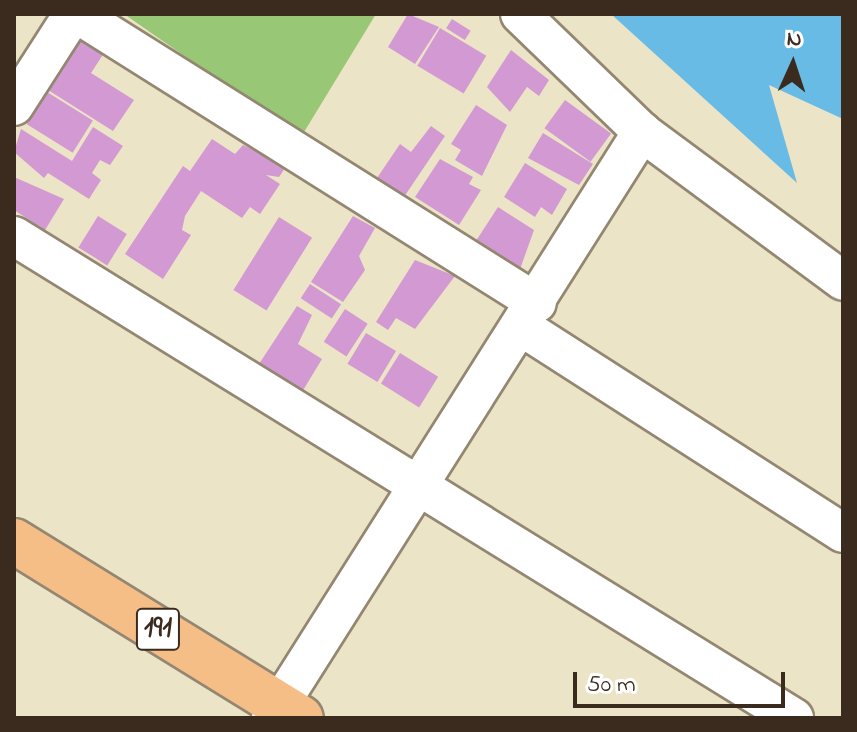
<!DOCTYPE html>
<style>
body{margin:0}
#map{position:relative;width:857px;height:732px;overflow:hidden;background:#ece4c7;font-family:"Indie Flower",sans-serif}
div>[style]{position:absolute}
.green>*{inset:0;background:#98c775}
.water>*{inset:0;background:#68bbe4}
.building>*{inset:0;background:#d299d2;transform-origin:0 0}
.roads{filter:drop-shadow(2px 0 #948772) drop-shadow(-2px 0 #948772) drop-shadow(0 2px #948772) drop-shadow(0 -2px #948772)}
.minor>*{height:38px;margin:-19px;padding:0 19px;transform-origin:19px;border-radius:19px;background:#fff}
.highway>*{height:44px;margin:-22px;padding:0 22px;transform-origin:22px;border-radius:22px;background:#f6be87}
span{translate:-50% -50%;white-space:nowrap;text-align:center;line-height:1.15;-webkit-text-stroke:8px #fff;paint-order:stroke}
.shield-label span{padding:2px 6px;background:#fff;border:2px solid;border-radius:6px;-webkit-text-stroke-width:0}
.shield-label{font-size:30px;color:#3b2a1e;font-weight:700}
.frame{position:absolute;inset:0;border:16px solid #3b2a1e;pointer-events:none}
.north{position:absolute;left:753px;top:24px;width:80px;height:80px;-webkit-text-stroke:6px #fff;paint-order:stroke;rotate:3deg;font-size:22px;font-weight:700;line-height:32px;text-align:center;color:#3b2a1e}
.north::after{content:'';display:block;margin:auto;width:28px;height:36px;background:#3b2a1e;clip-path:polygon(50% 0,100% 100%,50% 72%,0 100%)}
.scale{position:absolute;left:573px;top:672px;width:212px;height:36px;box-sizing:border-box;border:4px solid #3b2a1e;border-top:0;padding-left:10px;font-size:24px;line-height:28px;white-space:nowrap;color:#3b2a1e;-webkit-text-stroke:6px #fff;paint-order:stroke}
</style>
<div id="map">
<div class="green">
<div style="clip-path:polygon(124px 14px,376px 14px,301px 137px)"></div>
</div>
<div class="water">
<div style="clip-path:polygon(611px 14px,843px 14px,843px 119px,769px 85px,797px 183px)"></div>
</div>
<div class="building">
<div style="clip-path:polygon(408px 14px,439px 27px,415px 64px,388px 47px)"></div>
<div style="left:452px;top:19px;width:22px;height:11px;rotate:32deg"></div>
<div style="left:440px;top:28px;width:54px;height:44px;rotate:31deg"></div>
<div style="clip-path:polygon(80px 39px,104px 53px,91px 73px,134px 100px,113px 131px,48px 90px)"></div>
<div style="clip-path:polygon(511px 50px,549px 80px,539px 96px,527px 87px,510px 112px,487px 87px)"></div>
<div style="left:47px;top:92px;width:54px;height:38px;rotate:32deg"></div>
<div style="left:565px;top:100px;width:57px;height:35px;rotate:36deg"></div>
<div style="clip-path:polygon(476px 105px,507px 125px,482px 176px,455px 160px,461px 150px,451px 144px)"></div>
<div style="clip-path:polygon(431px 126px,445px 136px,404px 197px,377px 178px,400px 144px,411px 152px)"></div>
<div style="clip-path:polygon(93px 127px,123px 146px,110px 165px,100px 160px,92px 173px,101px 180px,89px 199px,48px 173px,44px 178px,14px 152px,21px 129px,72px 161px)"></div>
<div style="clip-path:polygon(543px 133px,593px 164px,579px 185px,528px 158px)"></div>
<div style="clip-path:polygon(212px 139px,235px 154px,243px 145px,287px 165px,279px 177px,266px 175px,280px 184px,260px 214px,250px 207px,242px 218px,201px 191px,185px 216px,182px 230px,191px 235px,163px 279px,125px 254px,183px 166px,190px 171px)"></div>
<div style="clip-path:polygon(440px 159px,473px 177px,469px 184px,481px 190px,459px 225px,415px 197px)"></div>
<div style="clip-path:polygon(525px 163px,567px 189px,552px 215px,541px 207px,535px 217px,504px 197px)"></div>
<div style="clip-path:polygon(14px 177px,64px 199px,45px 230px,14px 210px)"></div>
<div style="clip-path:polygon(498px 207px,534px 230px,519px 272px,474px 244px)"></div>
<div style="left:98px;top:216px;width:34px;height:37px;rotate:32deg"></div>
<div style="clip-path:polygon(353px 216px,375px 228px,359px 256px,365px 270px,343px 302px,311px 282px)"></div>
<div style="left:279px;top:217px;width:39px;height:86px;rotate:32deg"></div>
<div style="clip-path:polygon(415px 260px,455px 276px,415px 329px,396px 318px,388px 330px,376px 322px)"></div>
<div style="left:310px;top:284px;width:37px;height:17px;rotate:33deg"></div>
<div style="clip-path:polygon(297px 306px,312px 315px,298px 344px,322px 359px,302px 392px,259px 364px)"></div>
<div style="left:345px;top:309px;width:27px;height:39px;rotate:33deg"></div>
<div style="left:366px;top:333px;width:35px;height:36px;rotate:31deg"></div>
<div style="left:400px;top:353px;width:45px;height:36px;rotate:32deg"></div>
</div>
<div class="roads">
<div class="minor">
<div style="left:77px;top:14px;width:543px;rotate:32.14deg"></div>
<div style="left:520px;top:14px;width:170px;rotate:44deg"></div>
<div style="left:642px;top:132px;width:250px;rotate:36.5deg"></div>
<div style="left:14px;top:106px;width:109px;rotate:-57.3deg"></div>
<div style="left:14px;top:236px;width:917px;rotate:31.71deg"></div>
<div style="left:522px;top:327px;width:381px;rotate:32.7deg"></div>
<div style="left:271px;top:718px;width:694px;rotate:-57.66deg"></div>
</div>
<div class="highway">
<div style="left:14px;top:541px;width:337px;rotate:31.7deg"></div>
</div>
</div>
<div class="shield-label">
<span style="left:158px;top:629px">191</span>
</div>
<div class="frame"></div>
<div class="north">N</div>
<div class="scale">50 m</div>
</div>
